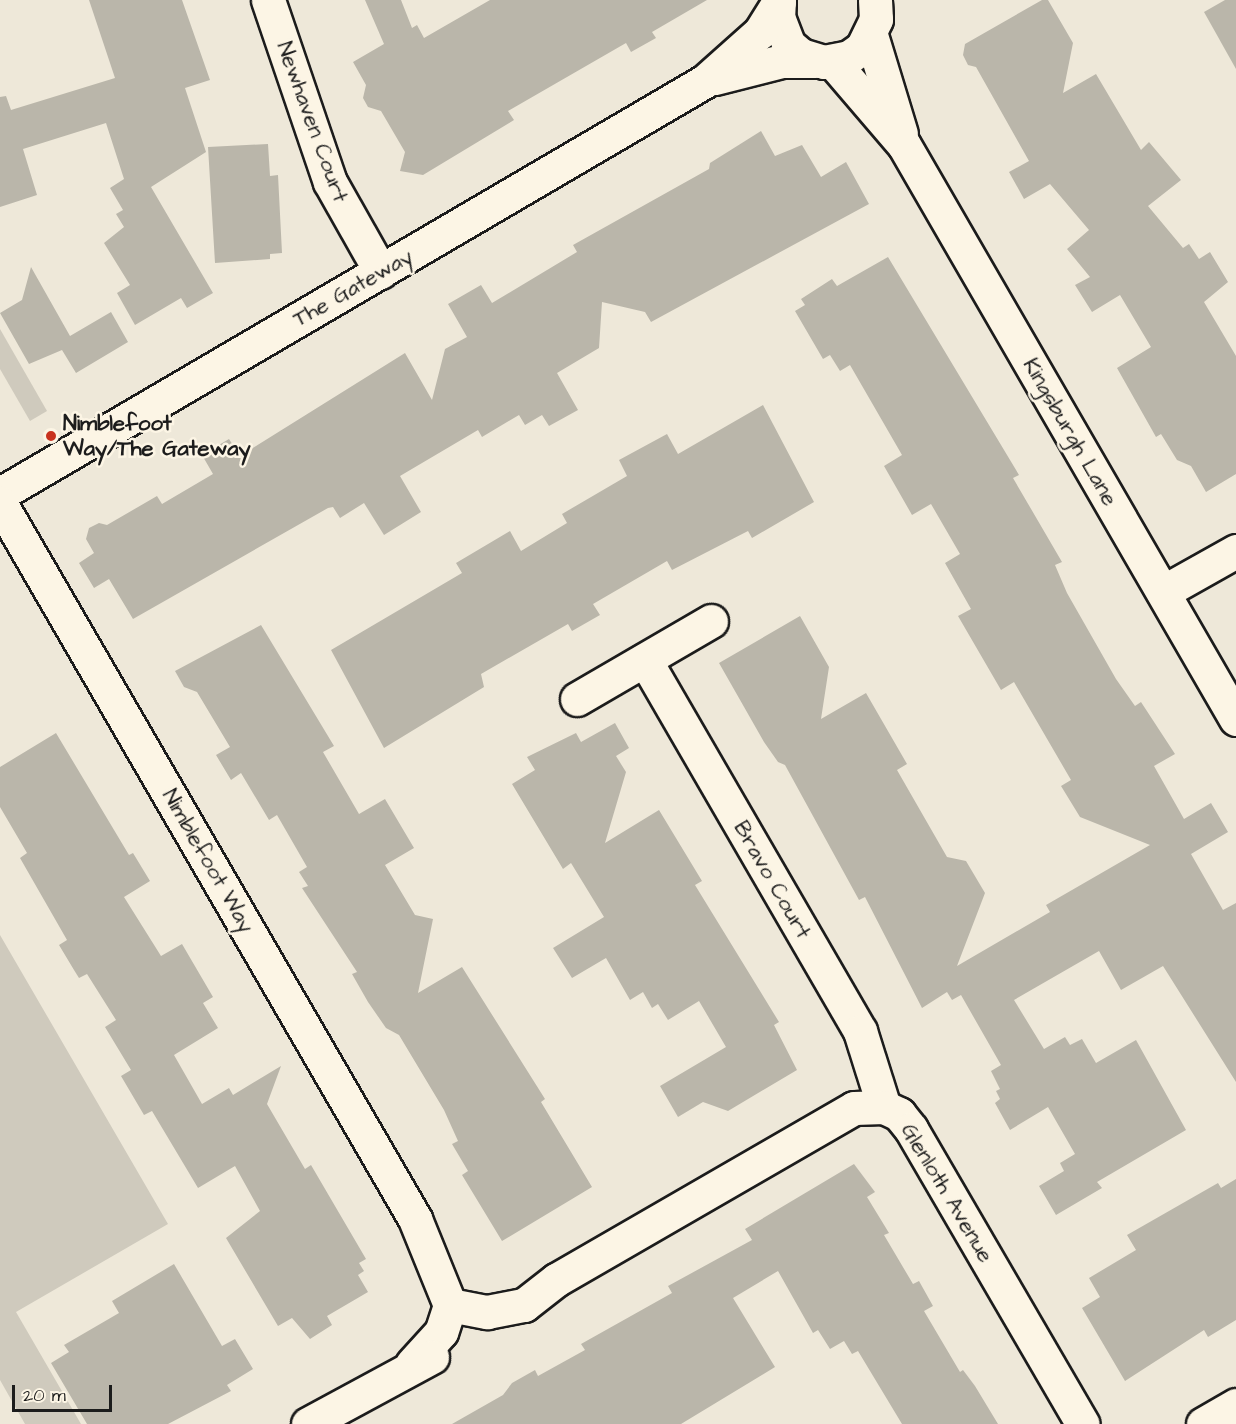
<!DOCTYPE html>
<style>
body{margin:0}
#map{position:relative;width:1236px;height:1424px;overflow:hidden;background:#eee8d9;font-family:"Architects Daughter",sans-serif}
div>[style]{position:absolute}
.green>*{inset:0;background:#cfcabd}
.building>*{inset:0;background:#bab6aa}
.roads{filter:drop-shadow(2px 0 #1c1c1c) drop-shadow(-2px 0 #1c1c1c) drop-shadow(0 2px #1c1c1c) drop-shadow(0 -2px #1c1c1c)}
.minor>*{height:33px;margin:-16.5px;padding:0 16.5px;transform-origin:16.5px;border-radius:16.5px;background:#fcf5e5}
.dots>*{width:16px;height:16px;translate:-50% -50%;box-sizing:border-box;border:3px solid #fcf5e5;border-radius:50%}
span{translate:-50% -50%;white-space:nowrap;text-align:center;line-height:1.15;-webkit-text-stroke:5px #fcf5e5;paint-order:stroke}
.street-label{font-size:22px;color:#1c1c1c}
.poi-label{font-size:22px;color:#1c1c1c;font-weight:700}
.left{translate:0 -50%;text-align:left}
.scale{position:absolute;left:12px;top:1385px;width:100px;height:27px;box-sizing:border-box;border:3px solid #1c1c1c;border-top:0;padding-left:8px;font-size:18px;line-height:21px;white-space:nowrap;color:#1c1c1c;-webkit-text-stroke:4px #fcf5e5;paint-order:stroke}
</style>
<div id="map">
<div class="green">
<div style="clip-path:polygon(0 329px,47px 411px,30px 421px,0 369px)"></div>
<div style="clip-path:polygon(0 935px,168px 1224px,16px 1312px,81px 1424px,25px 1424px,0 1380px)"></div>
</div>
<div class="building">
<div style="clip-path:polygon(89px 0,182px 0,210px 80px,185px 88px,206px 152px,151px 187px,213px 293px,187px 308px,181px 298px,135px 325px,117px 293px,130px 285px,104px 243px,124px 227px,116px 214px,123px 210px,110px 188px,124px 179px,106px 123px,23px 149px,37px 195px,0 207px,0 97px,6px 96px,11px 110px,115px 78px)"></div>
<div style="clip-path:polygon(365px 0,401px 0,412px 28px,417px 25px,424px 38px,490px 0,707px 0,652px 32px,656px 38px,631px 52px,626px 43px,508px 111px,514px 120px,423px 175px,400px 171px,405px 152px,381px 111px,368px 107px,363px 98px,366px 85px,353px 62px,384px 44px)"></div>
<div style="clip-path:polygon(1042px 0,1048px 0,1073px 43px,1063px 93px,1096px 74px,1141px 150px,1149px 142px,1181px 180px,1148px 206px,1183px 248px,1189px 244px,1199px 259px,1210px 252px,1228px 282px,1204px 302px,1236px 356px,1236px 474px,1206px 492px,1191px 466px,1177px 460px,1161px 434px,1156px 437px,1117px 368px,1151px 347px,1120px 295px,1092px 312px,1075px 285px,1090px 277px,1067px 249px,1089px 230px,1050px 184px,1024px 199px,1009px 172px,1029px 161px,976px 67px,968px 65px,963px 55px,965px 44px)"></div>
<div style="clip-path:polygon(1225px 0,1236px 0,1236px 69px,1204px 12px)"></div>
<div style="clip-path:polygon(761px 131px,775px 156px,802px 145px,821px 177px,846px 162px,869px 204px,651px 322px,645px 312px,602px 302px,599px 348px,557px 373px,578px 410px,549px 426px,542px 415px,525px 425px,519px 415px,482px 437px,478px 430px,400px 476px,421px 512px,384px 535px,364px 503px,340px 518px,333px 507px,328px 508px,133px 619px,109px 579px,94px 588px,79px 563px,94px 553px,86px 539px,89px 528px,99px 523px,107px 525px,157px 496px,162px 504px,213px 474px,202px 455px,229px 439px,240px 456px,405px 353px,432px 400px,445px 349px,467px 337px,448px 304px,481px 285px,492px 303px,577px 252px,573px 245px,709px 169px,710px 163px)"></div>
<div style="clip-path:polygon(268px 144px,270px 176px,278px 175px,282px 253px,270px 254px,270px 259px,215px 263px,208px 147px)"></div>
<div style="clip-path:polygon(888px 257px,1019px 475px,1013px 478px,1062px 562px,1055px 565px,1067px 593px,1116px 679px,1135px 706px,1141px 702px,1175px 754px,1154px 766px,1184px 819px,1211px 803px,1228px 832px,1191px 854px,1223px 910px,1236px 903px,1236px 1082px,1163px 966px,1121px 990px,1099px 951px,1014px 1000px,1044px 1049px,1065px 1037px,1070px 1045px,1082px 1039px,1096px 1063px,1136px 1040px,1186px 1130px,1097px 1182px,1102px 1188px,1056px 1215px,1039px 1186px,1064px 1171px,1060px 1163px,1075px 1154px,1048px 1107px,1010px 1130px,995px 1103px,1000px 1099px,996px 1091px,1000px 1089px,991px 1071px,1001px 1065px,961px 995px,952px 1000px,947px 992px,922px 1008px,865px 897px,859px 900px,785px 765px,778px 762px,764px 742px,719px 663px,800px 616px,829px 667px,821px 719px,866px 693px,907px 764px,897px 770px,947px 857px,966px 861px,985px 893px,957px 966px,1050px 912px,1046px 905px,1150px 845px,1080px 817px,1061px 786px,1071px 780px,1014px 682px,1001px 690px,958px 616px,971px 609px,945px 563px,960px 554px,931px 504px,912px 515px,884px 466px,902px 455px,850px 365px,840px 371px,830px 355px,823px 359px,795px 311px,805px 305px,801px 299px,832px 279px,837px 286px)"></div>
<div style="clip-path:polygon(31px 267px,70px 336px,111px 312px,128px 342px,76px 373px,62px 350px,29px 364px,0 313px,22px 300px)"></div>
<div style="clip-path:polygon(763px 405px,814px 502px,752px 538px,748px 531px,672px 570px,667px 561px,593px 604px,600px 615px,572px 631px,568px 624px,481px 674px,484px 687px,384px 748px,331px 650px,462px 573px,456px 563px,510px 531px,521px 551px,567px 523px,562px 514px,627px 476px,619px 460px,667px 434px,678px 454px)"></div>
<div style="clip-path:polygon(261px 625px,334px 746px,323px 752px,359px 814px,385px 799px,414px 848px,385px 865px,415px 915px,433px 919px,418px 993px,462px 967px,545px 1099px,541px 1102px,592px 1187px,502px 1241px,462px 1175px,468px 1171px,452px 1144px,458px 1141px,444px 1110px,399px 1035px,386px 1028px,368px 1002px,352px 974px,357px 972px,302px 888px,308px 886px,299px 872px,307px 867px,277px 815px,269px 820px,241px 773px,231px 780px,216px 755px,230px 747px,197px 692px,184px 687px,175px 671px)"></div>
<div style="clip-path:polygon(615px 723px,629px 748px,616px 756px,626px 772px,605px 843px,659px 810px,702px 881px,695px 885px,779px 1022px,774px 1025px,797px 1070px,728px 1111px,703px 1102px,678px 1117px,660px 1086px,726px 1047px,699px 1001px,668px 1020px,658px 1004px,652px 1008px,643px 992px,630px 1000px,606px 958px,572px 978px,553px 948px,604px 917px,571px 863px,563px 869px,512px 784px,535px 770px,527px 757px,576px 733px,581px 742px)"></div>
<div style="clip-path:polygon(56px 733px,129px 855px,133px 853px,150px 881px,124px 897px,161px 956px,182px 944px,213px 997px,203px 1003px,218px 1028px,174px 1055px,202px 1104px,229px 1088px,233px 1095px,281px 1066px,267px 1104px,305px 1169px,311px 1165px,366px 1259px,359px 1263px,364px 1271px,358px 1275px,368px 1292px,327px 1316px,332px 1325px,310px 1339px,292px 1318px,278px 1326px,226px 1238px,260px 1211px,235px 1166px,198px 1188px,152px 1111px,144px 1115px,121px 1076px,131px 1070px,105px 1027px,116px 1020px,87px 974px,79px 978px,74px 970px,59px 945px,67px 940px,20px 858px,27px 853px,0 807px,0 767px)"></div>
<div style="clip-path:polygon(854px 1164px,875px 1192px,867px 1197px,889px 1233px,884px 1235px,913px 1284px,919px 1281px,933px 1306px,924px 1311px,960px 1372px,963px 1370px,975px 1386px,998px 1424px,902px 1424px,858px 1351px,852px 1354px,844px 1341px,830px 1349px,818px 1330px,813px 1333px,778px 1271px,733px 1298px,775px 1367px,681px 1424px,452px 1424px,503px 1395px,512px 1383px,535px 1370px,538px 1376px,585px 1350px,581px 1344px,672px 1293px,668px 1286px,752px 1240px,745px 1229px)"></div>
<div style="clip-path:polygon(1236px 1179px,1236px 1320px,1208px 1337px,1204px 1330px,1125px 1381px,1082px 1308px,1100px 1297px,1089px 1278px,1136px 1250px,1127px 1235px,1218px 1183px,1221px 1188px)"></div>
<div style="clip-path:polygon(174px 1264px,222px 1346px,235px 1339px,253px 1369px,227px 1385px,231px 1391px,168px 1424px,87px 1424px,51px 1363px,69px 1352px,64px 1345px,119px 1313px,112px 1301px)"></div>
</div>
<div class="roads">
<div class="minor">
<div style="left:268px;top:0;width:192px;rotate:71.2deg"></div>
<div style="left:330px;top:182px;width:103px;rotate:60.5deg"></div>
<div style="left:779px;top:0;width:17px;rotate:93deg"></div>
<div style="left:778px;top:17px;width:30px;rotate:69deg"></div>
<div style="left:789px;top:45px;width:16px;rotate:40deg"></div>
<div style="left:801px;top:55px;width:24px;rotate:17deg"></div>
<div style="left:824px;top:62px;width:25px;rotate:-11deg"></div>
<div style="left:849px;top:57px;width:16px;rotate:-35deg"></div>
<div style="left:862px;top:48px;width:32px;rotate:-64deg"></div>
<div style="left:876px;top:19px;width:19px;rotate:-93deg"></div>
<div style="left:871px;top:35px;width:103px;rotate:73.1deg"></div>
<div style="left:833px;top:62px;width:109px;rotate:49.5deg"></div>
<div style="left:904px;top:145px;width:663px;rotate:59.96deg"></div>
<div style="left:715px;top:78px;width:69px;rotate:-14.2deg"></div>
<div style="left:782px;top:61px;width:33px"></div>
<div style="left:0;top:494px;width:817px;rotate:-30.36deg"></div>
<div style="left:705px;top:81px;width:74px;rotate:-41.7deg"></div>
<div style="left:760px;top:32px;width:36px;rotate:-58deg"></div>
<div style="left:0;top:503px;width:828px;rotate:59.9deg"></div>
<div style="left:415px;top:1219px;width:93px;rotate:67.9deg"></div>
<div style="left:450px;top:1305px;width:28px;rotate:108deg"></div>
<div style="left:441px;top:1332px;width:43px;rotate:132.2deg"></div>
<div style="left:1163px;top:592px;width:84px;rotate:-29.3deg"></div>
<div style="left:645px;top:660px;width:429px;rotate:59.9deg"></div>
<div style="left:860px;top:1031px;width:80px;rotate:72.5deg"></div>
<div style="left:577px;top:699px;width:155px;rotate:-30.2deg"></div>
<div style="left:450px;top:1305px;width:38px;rotate:11deg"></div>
<div style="left:487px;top:1312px;width:38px;rotate:-11deg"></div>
<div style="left:524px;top:1305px;width:41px;rotate:-38deg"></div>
<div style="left:556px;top:1280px;width:344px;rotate:-30deg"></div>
<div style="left:854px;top:1108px;width:30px;rotate:-2deg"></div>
<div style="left:884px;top:1107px;width:17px;rotate:25deg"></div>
<div style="left:899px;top:1114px;width:19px;rotate:51deg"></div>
<div style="left:911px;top:1129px;width:341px;rotate:59.8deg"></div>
<div style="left:308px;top:1424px;width:141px;rotate:-28.4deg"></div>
<div style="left:1203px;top:1424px;width:38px;rotate:-30deg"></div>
</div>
</div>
<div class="dots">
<div style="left:51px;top:436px;background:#c8321e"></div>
</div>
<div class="street-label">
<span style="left:312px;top:122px;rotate:70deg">Newhaven Court</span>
<span style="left:353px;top:288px;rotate:-30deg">The Gateway</span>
<span style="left:1070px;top:432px;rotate:60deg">Kingsburgh Lane</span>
<span style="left:208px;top:861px;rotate:60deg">Nimblefoot Way</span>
<span style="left:772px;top:880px;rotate:60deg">Bravo Court</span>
<span style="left:947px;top:1193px;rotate:59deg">Glenloth Avenue</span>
</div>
<div class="poi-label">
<span class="left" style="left:63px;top:436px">Nimblefoot<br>Way/The Gateway</span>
</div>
<div class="scale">20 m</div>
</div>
